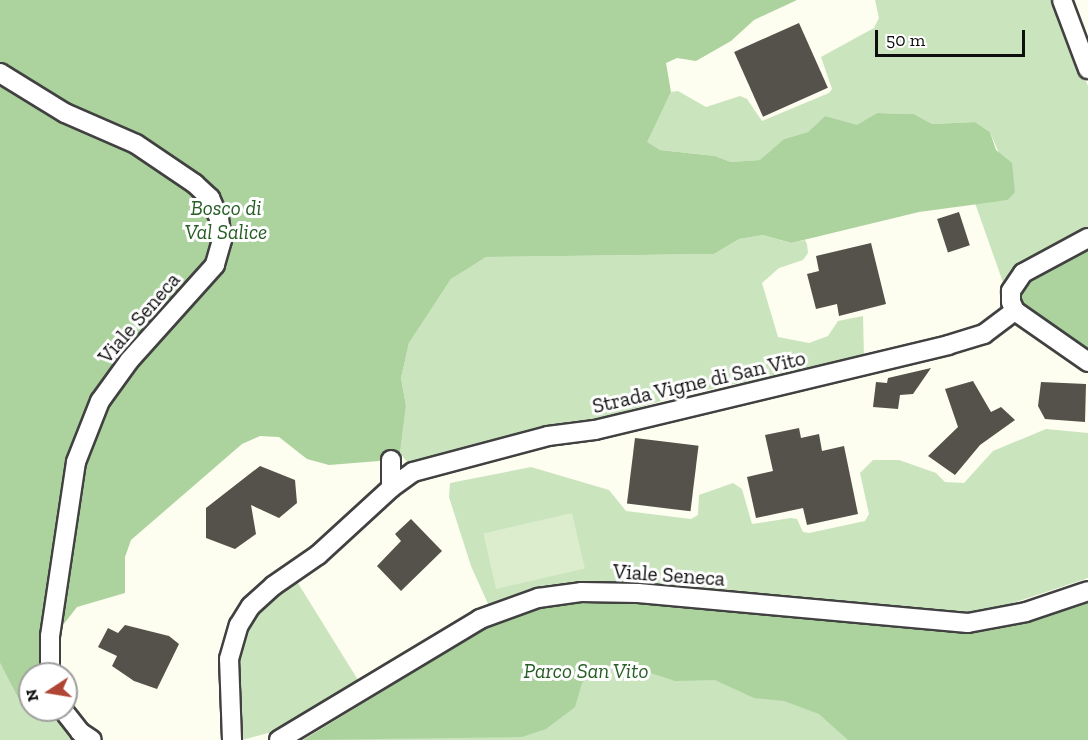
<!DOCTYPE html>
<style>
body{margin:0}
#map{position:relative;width:1088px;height:740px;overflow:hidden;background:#fdfdf0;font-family:"Zilla Slab",serif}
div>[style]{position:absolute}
.green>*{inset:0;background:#cae4bd}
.forest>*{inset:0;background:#acd39e}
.pitch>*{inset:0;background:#dcedce;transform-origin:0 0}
.building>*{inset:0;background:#55514b;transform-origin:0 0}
.roads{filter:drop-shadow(2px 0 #414141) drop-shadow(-2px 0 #414141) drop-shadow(0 2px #414141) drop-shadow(0 -2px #414141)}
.street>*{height:18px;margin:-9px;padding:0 9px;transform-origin:9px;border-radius:9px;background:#fff}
span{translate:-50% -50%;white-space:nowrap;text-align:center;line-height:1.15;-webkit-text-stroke:6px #fff;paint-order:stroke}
.park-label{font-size:21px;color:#265e25;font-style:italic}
.street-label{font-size:21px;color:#0e0e0e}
.north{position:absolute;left:18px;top:662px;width:60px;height:60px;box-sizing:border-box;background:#fff;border:2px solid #9f9f9f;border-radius:50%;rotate:258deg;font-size:16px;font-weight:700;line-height:24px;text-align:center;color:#0e0e0e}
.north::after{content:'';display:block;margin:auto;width:21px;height:27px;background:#af4635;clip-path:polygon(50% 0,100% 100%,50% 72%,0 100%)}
.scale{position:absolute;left:875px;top:30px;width:150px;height:27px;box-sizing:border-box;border:3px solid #0e0e0e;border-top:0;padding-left:8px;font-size:18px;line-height:21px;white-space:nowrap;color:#0e0e0e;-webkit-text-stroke:4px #fff;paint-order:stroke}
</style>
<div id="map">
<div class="green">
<div style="clip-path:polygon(875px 0,1055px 0,1088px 86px,1088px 234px,1005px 288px,975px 203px,1008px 200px,1015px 191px,990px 132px,975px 122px,932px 124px,914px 114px,877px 113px,857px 126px,825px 116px,808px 132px,784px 139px,761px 160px,731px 162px,715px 156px,660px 150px,646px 142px,671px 92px,678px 91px,706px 107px,740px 96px,747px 99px,762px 121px,829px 93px,832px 89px,821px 57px,874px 28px,879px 18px)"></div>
<div style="clip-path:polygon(763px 235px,790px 243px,805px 240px,807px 244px,808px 253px,803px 260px,779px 268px,762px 283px,778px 337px,809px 343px,828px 336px,838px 321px,863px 316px,864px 357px,687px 394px,593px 420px,572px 421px,408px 463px,400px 453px,406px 406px,401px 378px,409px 343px,451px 279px,468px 268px,486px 257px,714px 254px,739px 239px)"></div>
<div style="clip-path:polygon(1046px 429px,1088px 433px,1088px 578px,995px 609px,967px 613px,943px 615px,618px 583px,537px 590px,489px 606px,471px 566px,449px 497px,450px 483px,531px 467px,609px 490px,626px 511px,691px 519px,698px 515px,699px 495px,733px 483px,742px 489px,752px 524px,791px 518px,797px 519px,803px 532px,809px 533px,865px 521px,869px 514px,860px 473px,873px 460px,899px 460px,936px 473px,945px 482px,964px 483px,993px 451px)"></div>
<div style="clip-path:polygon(296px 580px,358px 680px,291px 727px,242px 740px,238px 668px,244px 641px,262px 605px)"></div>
<div style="clip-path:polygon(586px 602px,967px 633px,992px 630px,1088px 603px,1088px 740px,303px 740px,549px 606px)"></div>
<div style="clip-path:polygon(0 663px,18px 698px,30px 701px,30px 710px,44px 710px,77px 740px,0 740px)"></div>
</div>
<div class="forest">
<div style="clip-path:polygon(0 0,797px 0,754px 20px,731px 41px,696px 61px,677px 58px,666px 63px,671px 92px,647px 142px,660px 150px,715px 156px,731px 162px,760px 160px,784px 139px,808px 132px,825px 116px,857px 125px,877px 113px,914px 114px,932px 124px,975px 122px,990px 132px,996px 150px,1012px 163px,1015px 192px,1008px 200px,919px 212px,791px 243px,763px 235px,739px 239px,714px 254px,486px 257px,451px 279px,409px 343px,401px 378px,406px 406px,400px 453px,379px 461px,329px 465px,307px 459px,279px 437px,260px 436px,242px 444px,131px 540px,125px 557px,125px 593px,77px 607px,63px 625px,57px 644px,58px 674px,30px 674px,30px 701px,18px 698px,0 663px)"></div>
<div style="clip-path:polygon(1088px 243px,1088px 352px,1023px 307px,1019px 299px,1026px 279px)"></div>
<div style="clip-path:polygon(605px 601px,967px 633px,992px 630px,1088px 603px,1088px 740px,848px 740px,819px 714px,784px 701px,754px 698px,715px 680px,675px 681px,620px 663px,592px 670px,582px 683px,575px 707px,546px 729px,522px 737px,303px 740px,496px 622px,549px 606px)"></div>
</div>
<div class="pitch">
<div style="left:572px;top:513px;width:57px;height:91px;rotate:77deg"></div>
</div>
<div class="building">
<div style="left:799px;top:23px;width:71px;height:71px;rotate:66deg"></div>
<div style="left:959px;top:212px;width:35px;height:23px;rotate:72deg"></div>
<div style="clip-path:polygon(871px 243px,886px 304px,839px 316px,837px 304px,816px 309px,807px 274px,819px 271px,816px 256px)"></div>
<div style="clip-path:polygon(931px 368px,913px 394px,900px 395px,898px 409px,873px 407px,876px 382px,887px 383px,888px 378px)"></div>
<div style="clip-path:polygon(973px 381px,991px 412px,1001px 407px,1015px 420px,980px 445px,955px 475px,928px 456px,958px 427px,945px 389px)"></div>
<div style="clip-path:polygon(1041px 382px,1086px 384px,1085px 422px,1045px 419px,1038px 406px)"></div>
<div style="clip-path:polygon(799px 428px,801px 438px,819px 434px,822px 451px,844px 446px,858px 514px,807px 525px,803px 508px,756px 518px,747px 477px,773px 471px,765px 435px)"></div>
<div style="left:635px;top:438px;width:64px;height:66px;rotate:7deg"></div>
<div style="clip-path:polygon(260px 466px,295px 480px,297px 503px,279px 518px,251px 505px,256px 534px,235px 549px,206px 538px,206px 508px)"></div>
<div style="clip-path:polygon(411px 519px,442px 551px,401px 591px,377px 566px,401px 541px,395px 534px)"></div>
<div style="clip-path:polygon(125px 625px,169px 636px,179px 644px,157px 689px,134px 681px,112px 666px,117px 656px,98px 647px,108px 628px,118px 633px)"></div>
</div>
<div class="roads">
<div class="street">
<div style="left:1062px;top:0;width:74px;rotate:69.4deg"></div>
<div style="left:0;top:73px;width:76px;rotate:31.6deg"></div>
<div style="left:65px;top:113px;width:77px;rotate:23.6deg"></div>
<div style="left:136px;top:144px;width:71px;rotate:34.1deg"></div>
<div style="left:195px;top:184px;width:21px;rotate:43deg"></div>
<div style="left:210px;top:198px;width:22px;rotate:66deg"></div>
<div style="left:219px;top:218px;width:22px;rotate:82deg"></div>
<div style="left:222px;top:240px;width:26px;rotate:106deg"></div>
<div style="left:215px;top:265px;width:129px;rotate:131.9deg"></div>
<div style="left:129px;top:361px;width:49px;rotate:125.9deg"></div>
<div style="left:100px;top:401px;width:66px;rotate:111.5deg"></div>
<div style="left:76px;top:462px;width:176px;rotate:98.5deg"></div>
<div style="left:50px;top:636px;width:38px;rotate:90deg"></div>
<div style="left:1088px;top:238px;width:74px;rotate:151.7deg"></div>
<div style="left:1023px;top:273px;width:22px;rotate:124deg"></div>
<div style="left:1011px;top:291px;width:11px;rotate:90deg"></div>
<div style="left:1011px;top:302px;width:10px;rotate:66deg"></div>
<div style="left:1015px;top:311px;width:89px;rotate:34.9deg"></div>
<div style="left:391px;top:488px;width:27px;rotate:-36deg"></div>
<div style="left:413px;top:472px;width:140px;rotate:-14.9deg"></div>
<div style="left:548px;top:436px;width:47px;rotate:-7.3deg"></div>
<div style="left:595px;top:430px;width:363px;rotate:-13.5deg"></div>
<div style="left:948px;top:345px;width:38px;rotate:-17deg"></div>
<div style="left:984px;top:334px;width:39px;rotate:-37deg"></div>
<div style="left:63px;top:710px;width:28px;rotate:52deg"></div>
<div style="left:80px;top:732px;width:14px;rotate:34deg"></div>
<div style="left:232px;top:740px;width:81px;rotate:-92.1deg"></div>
<div style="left:229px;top:659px;width:35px;rotate:-74deg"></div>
<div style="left:239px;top:625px;width:22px;rotate:-58deg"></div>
<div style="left:251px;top:606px;width:30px;rotate:-42deg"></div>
<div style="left:273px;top:586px;width:55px;rotate:-34.6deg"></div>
<div style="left:318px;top:555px;width:99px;rotate:-42.5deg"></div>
<div style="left:391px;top:488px;width:28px;rotate:-90deg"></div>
<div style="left:279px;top:740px;width:235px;rotate:-31deg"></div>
<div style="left:480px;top:619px;width:62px;rotate:-19.9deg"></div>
<div style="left:538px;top:598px;width:43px;rotate:-7.9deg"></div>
<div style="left:581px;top:592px;width:57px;rotate:1deg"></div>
<div style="left:638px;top:593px;width:331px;rotate:5.2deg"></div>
<div style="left:968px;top:623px;width:59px;rotate:-10.7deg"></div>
<div style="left:1026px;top:612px;width:65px;rotate:-18.7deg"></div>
</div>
</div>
<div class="park-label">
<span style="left:226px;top:220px">Bosco di<br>Val Salice</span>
<span style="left:586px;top:671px">Parco San Vito</span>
</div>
<div class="street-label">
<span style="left:139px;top:318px;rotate:-49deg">Viale Seneca</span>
<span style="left:699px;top:382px;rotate:-13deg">Strada Vigne di San Vito</span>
<span style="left:669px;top:575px;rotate:4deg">Viale Seneca</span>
</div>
<div class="north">N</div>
<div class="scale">50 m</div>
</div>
